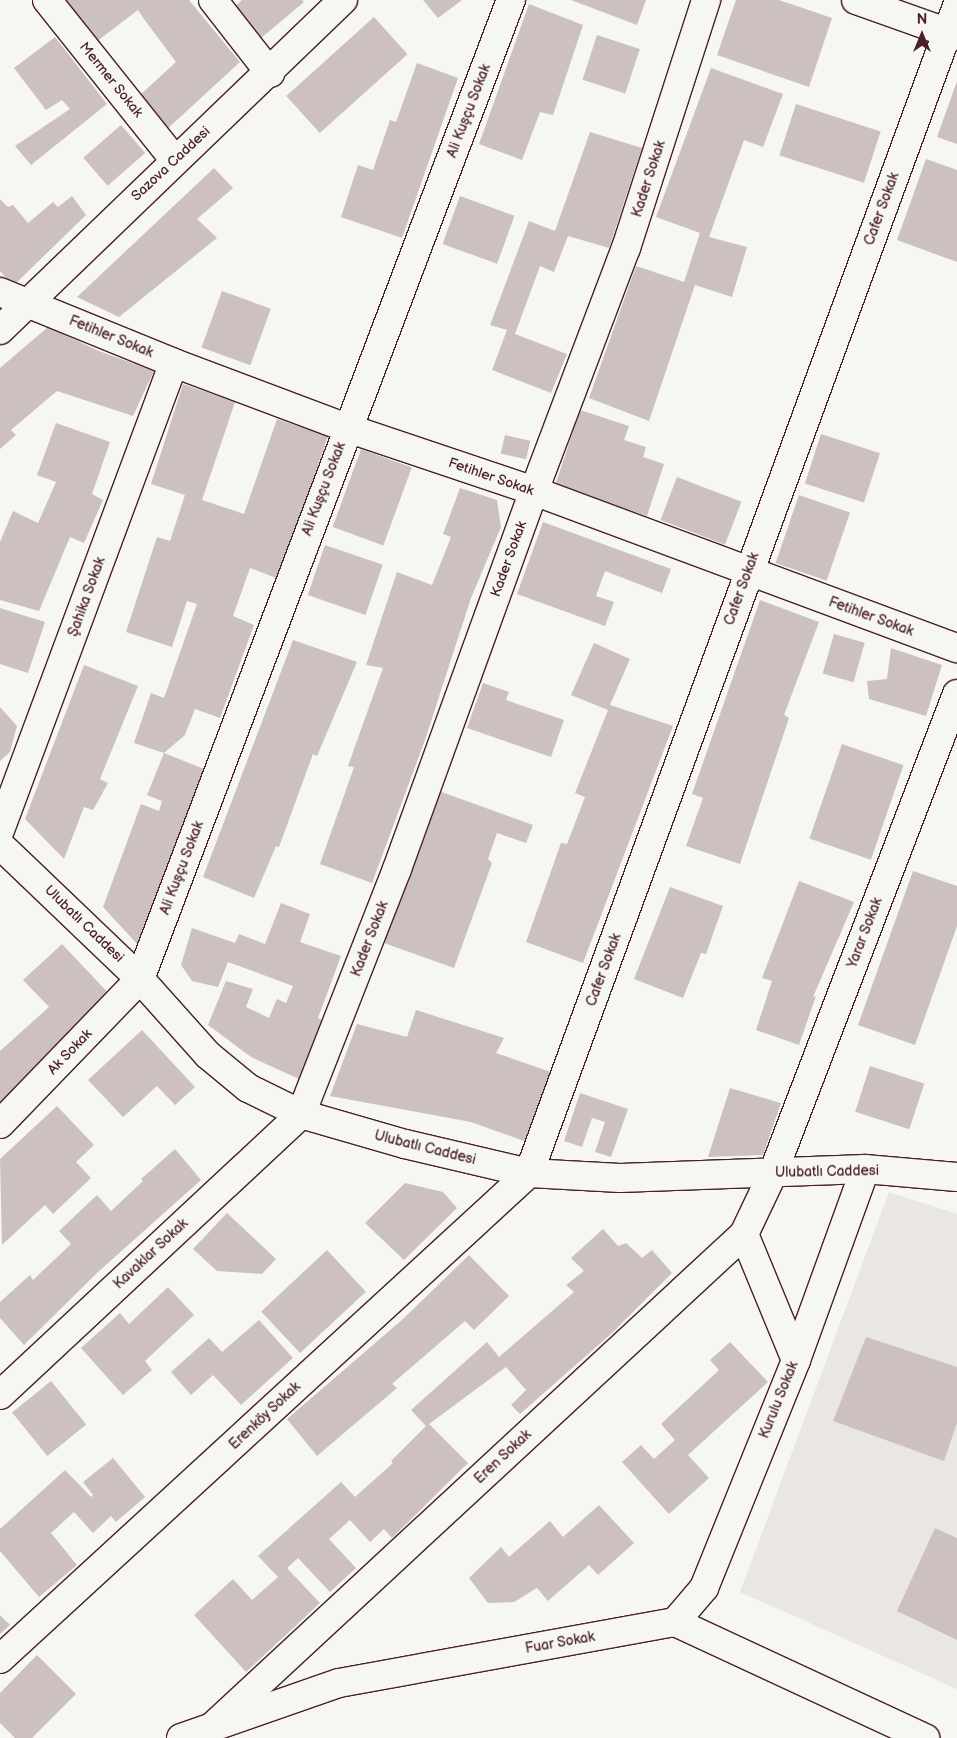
<!DOCTYPE html>
<meta charset="utf-8">
<style>
body{margin:0}
#map{position:relative;width:957px;height:1738px;overflow:hidden;background:#f6f6f2;font-family:"Balsamiq Sans",sans-serif}
div>[style]{position:absolute}
.built>*{inset:0;background:#e9e6e3}
.building>*{inset:0;background:#ccc1c0;transform-origin:0 0}
.roads{filter:drop-shadow(1px 0 #4a1f2b) drop-shadow(-1px 0 #4a1f2b) drop-shadow(0 1px #4a1f2b) drop-shadow(0 -1px #4a1f2b)}
.minor>*{height:28px;margin:-14px;padding:0 14px;transform-origin:14px;border-radius:14px;background:#f6f6f2}
span{translate:-50% -50%;white-space:nowrap;text-align:center;line-height:1.15;-webkit-text-stroke:4.5px #f6f6f2;paint-order:stroke}
.street-label{font-size:14px;color:#4a1f2b}
.north{position:absolute;left:897px;top:10px;width:50px;height:50px;-webkit-text-stroke:4px #f6f6f2;paint-order:stroke;rotate:0deg;font-size:14px;font-weight:700;line-height:20px;text-align:center;color:#4a1f2b}
.north::after{content:'';display:block;margin:auto;width:18px;height:22px;background:#4a1f2b;clip-path:polygon(50% 0,100% 100%,50% 72%,0 100%)}
</style>
<div id="map">
<div class="built">
<div style="clip-path:polygon(889px 1192px,957px 1214px,957px 1689px,740px 1592px)"></div>
</div>
<div class="building">
<div style="clip-path:polygon(64px 0,189px 0,240px 62px,165px 131px,138px 97px,176px 62px,144px 19px,138px 10px,96px 42px)"></div>
<div style="clip-path:polygon(242px 0,302px 0,304px 2px,260px 39px,233px 8px)"></div>
<div style="clip-path:polygon(423px 0,462px 0,438px 18px)"></div>
<div style="clip-path:polygon(571px 0,646px 0,637px 25px)"></div>
<div style="clip-path:polygon(736px 0,779px 0,832px 18px,809px 87px,717px 55px)"></div>
<div style="clip-path:polygon(529px 4px,583px 25px,553px 115px,540px 112px,522px 160px,479px 144px)"></div>
<div style="left:374px;top:17px;width:50px;height:118px;rotate:48deg"></div>
<div style="left:597px;top:35px;width:45px;height:47px;rotate:18deg"></div>
<div style="clip-path:polygon(55px 37px,107px 104px,31px 165px,15px 146px,70px 109px,62px 100px,46px 110px,14px 68px)"></div>
<div style="clip-path:polygon(417px 63px,458px 78px,402px 238px,341px 217px,358px 165px,373px 170px,390px 120px,396px 122px)"></div>
<div style="clip-path:polygon(711px 68px,783px 94px,763px 147px,744px 140px,709px 237px,747px 247px,732px 297px,695px 285px,649px 421px,589px 398px,636px 266px,684px 282px,700px 233px,656px 217px)"></div>
<div style="clip-path:polygon(957px 81px,957px 144px,937px 137px)"></div>
<div style="left:796px;top:104px;width:89px;height:54px;rotate:18deg"></div>
<div style="left:121px;top:125px;width:37px;height:50px;rotate:49deg"></div>
<div style="clip-path:polygon(590px 132px,642px 148px,609px 248px,568px 236px,554px 272px,540px 266px,515px 334px,567px 354px,551px 393px,492px 370px,507px 330px,490px 325px,529px 221px,555px 231px)"></div>
<div style="clip-path:polygon(926px 159px,957px 170px,957px 262px,897px 240px)"></div>
<div style="clip-path:polygon(214px 168px,233px 188px,197px 219px,217px 238px,119px 317px,77px 297px)"></div>
<div style="clip-path:polygon(72px 196px,86px 215px,13px 286px,0 271px,0 199px,8px 207px,13px 205px,28px 223px,53px 202px,58px 207px)"></div>
<div style="left:460px;top:196px;width:58px;height:51px;rotate:20deg"></div>
<div style="left:222px;top:291px;width:52px;height:60px;rotate:20deg"></div>
<div style="clip-path:polygon(48px 327px,99px 351px,154px 371px,133px 416px,57px 391px,11px 430px,16px 435px,0 449px,0 368px)"></div>
<div style="clip-path:polygon(183px 384px,235px 402px,202px 500px,244px 514px,277px 419px,328px 436px,279px 579px,250px 568px,233px 616px,254px 625px,220px 718px,195px 709px,185px 735px,164px 753px,204px 769px,138px 945px,103px 907px,141px 804px,159px 811px,162px 801px,147px 795px,164px 753px,134px 743px,151px 693px,164px 698px,197px 604px,187px 601px,172px 647px,126px 632px,157px 537px,170px 541px,185px 495px,151px 484px)"></div>
<div style="clip-path:polygon(580px 410px,629px 426px,624px 440px,646px 447px,643px 457px,664px 464px,647px 516px,555px 486px)"></div>
<div style="clip-path:polygon(56px 423px,110px 442px,92px 494px,103px 500px,84px 543px,70px 537px,39px 611px,0 600px,0 542px,13px 511px,38px 523px,56px 482px,37px 475px)"></div>
<div style="left:821px;top:434px;width:62px;height:52px;rotate:18deg"></div>
<div style="left:505px;top:435px;width:26px;height:19px;rotate:13deg"></div>
<div style="left:361px;top:449px;width:54px;height:83px;rotate:20deg"></div>
<div style="left:677px;top:477px;width:69px;height:46px;rotate:21deg"></div>
<div style="clip-path:polygon(460px 488px,497px 500px,501px 527px,471px 598px,425px 740px,372px 883px,320px 864px,354px 767px,348px 766px,383px 668px,366px 665px,397px 572px,432px 585px,451px 537px,443px 534px)"></div>
<div style="left:799px;top:495px;width:54px;height:72px;rotate:19deg"></div>
<div style="clip-path:polygon(543px 522px,671px 569px,662px 593px,605px 571px,596px 596px,614px 602px,605px 626px,517px 594px)"></div>
<div style="left:325px;top:545px;width:61px;height:53px;rotate:19deg"></div>
<div style="clip-path:polygon(760px 600px,819px 622px,784px 715px,789px 718px,740px 864px,686px 846px,703px 798px,692px 794px)"></div>
<div style="clip-path:polygon(0 608px,45px 622px,28px 673px,0 664px)"></div>
<div style="left:834px;top:634px;width:32px;height:41px;rotate:16deg"></div>
<div style="clip-path:polygon(293px 640px,357px 662px,317px 756px,313px 754px,279px 847px,276px 846px,254px 898px,203px 877px)"></div>
<div style="clip-path:polygon(594px 643px,630px 659px,610px 705px,673px 726px,583px 963px,526px 942px,561px 843px,567px 844px,585px 797px,575px 793px,608px 710px,571px 695px)"></div>
<div style="clip-path:polygon(891px 648px,942px 665px,926px 716px,869px 699px,867px 681px,887px 679px)"></div>
<div style="clip-path:polygon(84px 665px,138px 686px,100px 779px,108px 783px,93px 810px,84px 807px,64px 859px,25px 819px)"></div>
<div style="clip-path:polygon(483px 683px,509px 692px,506px 700px,564px 720px,551px 757px,467px 728px)"></div>
<div style="clip-path:polygon(0 707px,17px 726px,10px 752px,0 761px)"></div>
<div style="left:842px;top:744px;width:65px;height:100px;rotate:19deg"></div>
<div style="clip-path:polygon(439px 791px,533px 825px,526px 843px,497px 833px,488px 859px,492px 863px,454px 968px,384px 943px)"></div>
<div style="clip-path:polygon(913px 871px,957px 886px,957px 926px,915px 1045px,858px 1025px)"></div>
<div style="clip-path:polygon(799px 881px,854px 902px,813px 997px,816px 996px,799px 1045px,756px 1030px,772px 981px,762px 978px)"></div>
<div style="clip-path:polygon(670px 887px,723px 906px,706px 954px,701px 953px,683px 998px,634px 979px)"></div>
<div style="clip-path:polygon(281px 903px,310px 914px,300px 942px,341px 956px,318px 1018px,325px 1022px,299px 1079px,251px 1057px,208px 1025px,226px 981px,253px 989px,246px 1007px,269px 1018px,277px 999px,286px 1003px,293px 986px,228px 962px,218px 987px,192px 981px,181px 965px,192px 928px,235px 943px,239px 934px,265px 944px)"></div>
<div style="clip-path:polygon(62px 944px,113px 998px,0 1103px,0 1051px,49px 1007px,23px 980px)"></div>
<div style="clip-path:polygon(416px 1010px,504px 1038px,496px 1053px,551px 1072px,527px 1142px,471px 1122px,330px 1096px,357px 1024px,407px 1037px)"></div>
<div style="clip-path:polygon(142px 1030px,195px 1087px,175px 1105px,157px 1086px,123px 1117px,88px 1080px)"></div>
<div style="left:870px;top:1066px;width:57px;height:48px;rotate:18deg"></div>
<div style="clip-path:polygon(730px 1088px,781px 1103px,763px 1155px,708px 1157px)"></div>
<div style="clip-path:polygon(580px 1093px,628px 1109px,611px 1157px,595px 1152px,605px 1122px,592px 1118px,582px 1147px,564px 1141px)"></div>
<div style="clip-path:polygon(57px 1106px,94px 1145px,76px 1162px,91px 1178px,53px 1214px,45px 1205px,2px 1245px,0 1159px)"></div>
<div style="clip-path:polygon(175px 1149px,201px 1180px,98px 1272px,24px 1345px,0 1318px,0 1302px,30px 1275px,33px 1280px,71px 1244px,59px 1231px,97px 1195px,111px 1211px,143px 1181px,141px 1179px)"></div>
<div style="clip-path:polygon(405px 1183px,443px 1192px,457px 1208px,404px 1260px,365px 1223px)"></div>
<div style="clip-path:polygon(227px 1213px,276px 1259px,262px 1274px,217px 1271px,193px 1249px)"></div>
<div style="clip-path:polygon(603px 1229px,618px 1246px,626px 1243px,642px 1258px,652px 1250px,672px 1273px,612px 1333px,520px 1414px,511px 1405px,526px 1390px,506px 1367px,429px 1424px,468px 1463px,392px 1538px,384px 1529px,370px 1542px,350px 1520px,329px 1539px,356px 1568px,330px 1592px,298px 1558px,287px 1568px,320px 1603px,246px 1672px,194px 1615px,233px 1579px,252px 1600px,278px 1577px,258px 1556px,341px 1482px,355px 1497px,393px 1463px,391px 1461px,426px 1426px,411px 1410px,487px 1342px,499px 1357px,574px 1292px,566px 1285px,584px 1271px,571px 1258px)"></div>
<div style="left:327px;top:1250px;width:57px;height:90px;rotate:47deg"></div>
<div style="clip-path:polygon(469px 1255px,509px 1296px,474px 1330px,465px 1321px,392px 1384px,397px 1388px,317px 1456px,287px 1419px,403px 1319px)"></div>
<div style="clip-path:polygon(168px 1287px,194px 1315px,145px 1361px,152px 1370px,123px 1395px,81px 1348px,120px 1313px,129px 1324px)"></div>
<div style="clip-path:polygon(259px 1320px,293px 1358px,241px 1405px,213px 1375px,191px 1395px,171px 1372px,209px 1338px,222px 1352px)"></div>
<div style="clip-path:polygon(866px 1337px,957px 1367px,957px 1423px,944px 1461px,833px 1421px)"></div>
<div style="clip-path:polygon(730px 1342px,768px 1382px,688px 1455px,709px 1478px,669px 1514px,622px 1462px,641px 1445px,654px 1459px,675px 1440px,661px 1424px,719px 1370px,710px 1360px)"></div>
<div style="left:51px;top:1381px;width:56px;height:50px;rotate:51deg"></div>
<div style="clip-path:polygon(113px 1458px,145px 1497px,116px 1522px,111px 1516px,93px 1533px,74px 1512px,51px 1533px,77px 1565px,39px 1597px,0 1551px,0 1529px,65px 1470px,91px 1497px,93px 1495px,83px 1482px)"></div>
<div style="clip-path:polygon(599px 1505px,634px 1543px,598px 1575px,589px 1565px,548px 1601px,537px 1588px,514px 1602px,488px 1603px,469px 1578px,501px 1547px,509px 1557px,550px 1521px,563px 1537px)"></div>
<div style="clip-path:polygon(935px 1528px,957px 1538px,957px 1640px,897px 1611px)"></div>
<div style="clip-path:polygon(0 1615px,10px 1625px,0 1634px)"></div>
<div style="clip-path:polygon(37px 1655px,76px 1694px,32px 1738px,15px 1738px,0 1723px,0 1693px)"></div>
</div>
<div class="roads">
<div class="minor">
<div style="left:47px;top:0;width:203px;rotate:51.4deg"></div>
<div style="left:213px;top:0;width:93px;rotate:52deg"></div>
<div style="left:856px;top:0;width:107px;rotate:19.6deg"></div>
<div style="left:0;top:292px;width:188px;rotate:22.2deg"></div>
<div style="left:174px;top:363px;width:185px;rotate:20.6deg"></div>
<div style="left:347px;top:428px;width:197px;rotate:18.6deg"></div>
<div style="left:534px;top:491px;width:451px;rotate:20.4deg"></div>
<div style="left:0;top:330px;width:476px;rotate:-43.9deg"></div>
<div style="left:0;top:830px;width:498px;rotate:-69.6deg"></div>
<div style="left:0;top:845px;width:194px;rotate:43.7deg"></div>
<div style="left:140px;top:979px;width:102px;rotate:48.2deg"></div>
<div style="left:208px;top:1055px;width:52px;rotate:39.5deg"></div>
<div style="left:248px;top:1088px;width:59px;rotate:26.1deg"></div>
<div style="left:301px;top:1114px;width:108px;rotate:16.1deg"></div>
<div style="left:405px;top:1144px;width:127px;rotate:13.2deg"></div>
<div style="left:529px;top:1173px;width:91px;rotate:3.1deg"></div>
<div style="left:620px;top:1178px;width:245px;rotate:-2.1deg"></div>
<div style="left:865px;top:1169px;width:92px;rotate:5deg"></div>
<div style="left:0;top:1124px;width:202px;rotate:-46deg"></div>
<div style="left:140px;top:979px;width:1047px;rotate:-69.25deg"></div>
<div style="left:744px;top:1234px;width:136px;rotate:67.6deg"></div>
<div style="left:0;top:1395px;width:412px;rotate:-43deg"></div>
<div style="left:301px;top:1114px;width:263px;rotate:-68.6deg"></div>
<div style="left:397px;top:869px;width:402px;rotate:-70.1deg"></div>
<div style="left:534px;top:491px;width:260px;rotate:-69.3deg"></div>
<div style="left:626px;top:248px;width:261px;rotate:-72.1deg"></div>
<div style="left:675px;top:1622px;width:45px;rotate:-49.5deg"></div>
<div style="left:704px;top:1588px;width:246px;rotate:-68deg"></div>
<div style="left:796px;top:1360px;width:203px;rotate:-70.1deg"></div>
<div style="left:0;top:1659px;width:718px;rotate:-42.57deg"></div>
<div style="left:529px;top:1173px;width:1243px;rotate:-69.86deg"></div>
<div style="left:212px;top:1727px;width:725px;rotate:-42.82deg"></div>
<div style="left:744px;top:1234px;width:68px;rotate:-64.6deg"></div>
<div style="left:773px;top:1173px;width:513px;rotate:-68.99deg"></div>
<div style="left:181px;top:1738px;width:167px;rotate:-19.2deg"></div>
<div style="left:339px;top:1683px;width:341px;rotate:-10.3deg"></div>
<div style="left:675px;top:1622px;width:276px;rotate:24.9deg"></div>
</div>
</div>
<div class="street-label">
<span style="left:111px;top:80px;rotate:51deg">Mermer Sokak</span>
<span style="left:469px;top:111px;rotate:-69deg">Ali Kuşçu Sokak</span>
<span style="left:171px;top:164px;rotate:-43deg">Sazova Caddesi</span>
<span style="left:649px;top:179px;rotate:-72deg">Kader Sokak</span>
<span style="left:882px;top:209px;rotate:-70deg">Cafer Sokak</span>
<span style="left:111px;top:337px;rotate:22deg">Fetihler Sokak</span>
<span style="left:491px;top:477px;rotate:19deg">Fetihler Sokak</span>
<span style="left:324px;top:489px;rotate:-69deg">Ali Kuşçu Sokak</span>
<span style="left:509px;top:559px;rotate:-70deg">Kader Sokak</span>
<span style="left:742px;top:589px;rotate:-70deg">Cafer Sokak</span>
<span style="left:87px;top:597px;rotate:-70deg">Şahika Sokak</span>
<span style="left:871px;top:617px;rotate:20deg">Fetihler Sokak</span>
<span style="left:182px;top:868px;rotate:-69deg">Ali Kuşçu Sokak</span>
<span style="left:84px;top:924px;rotate:44deg">Ulubatlı Caddesi</span>
<span style="left:865px;top:933px;rotate:-69deg">Yarar Sokak</span>
<span style="left:370px;top:939px;rotate:-69deg">Kader Sokak</span>
<span style="left:604px;top:970px;rotate:-70deg">Cafer Sokak</span>
<span style="left:70px;top:1052px;rotate:-46deg">Ak Sokak</span>
<span style="left:425px;top:1148px;rotate:14deg">Ulubatlı Caddesi</span>
<span style="left:827px;top:1172px;rotate:-1deg">Ulubatlı Caddesi</span>
<span style="left:151px;top:1254px;rotate:-43deg">Kavaklar Sokak</span>
<span style="left:779px;top:1400px;rotate:-68deg">Kurulu Sokak</span>
<span style="left:265px;top:1416px;rotate:-43deg">Erenköy Sokak</span>
<span style="left:503px;top:1457px;rotate:-43deg">Eren Sokak</span>
<span style="left:560px;top:1643px;rotate:-10deg">Fuar Sokak</span>
</div>
<div class="north">N</div>
</div>
